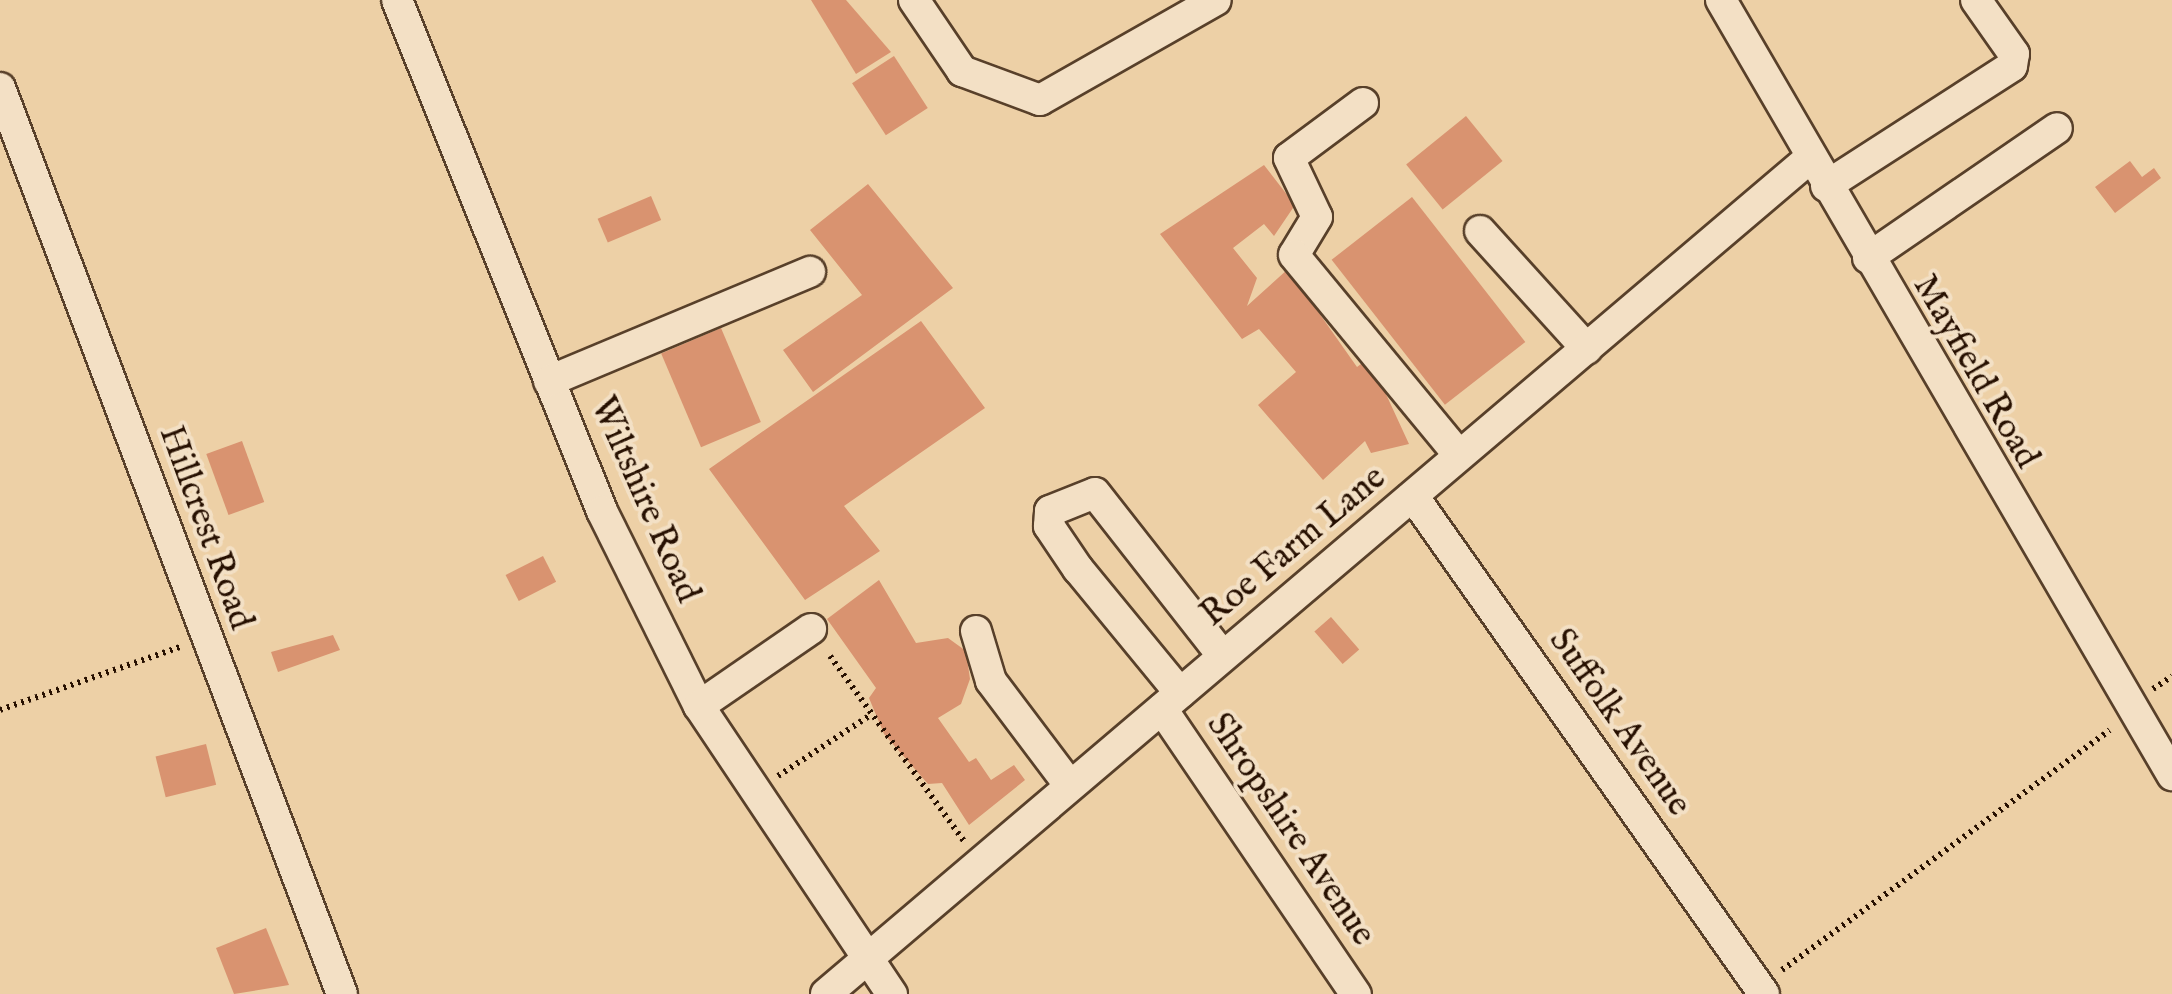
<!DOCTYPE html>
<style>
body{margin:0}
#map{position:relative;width:2172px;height:994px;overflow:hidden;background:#edd0a6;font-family:"IM FELL English",serif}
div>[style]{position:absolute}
.building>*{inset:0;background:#d99370;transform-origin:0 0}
.path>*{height:6px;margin-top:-3px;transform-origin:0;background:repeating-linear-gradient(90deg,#271001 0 2.5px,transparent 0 7.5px)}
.roads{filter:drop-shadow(2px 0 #58402a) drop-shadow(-2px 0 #58402a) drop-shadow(0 2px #58402a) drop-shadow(0 -2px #58402a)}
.minor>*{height:30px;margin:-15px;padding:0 15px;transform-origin:15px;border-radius:15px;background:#f3e0c5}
span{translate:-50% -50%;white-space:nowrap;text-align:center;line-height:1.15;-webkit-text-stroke:8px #f3e0c5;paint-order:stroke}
.street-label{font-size:35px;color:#271001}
</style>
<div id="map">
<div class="building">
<div style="clip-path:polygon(811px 0,846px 0,891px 52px,856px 74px)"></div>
<div style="left:894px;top:56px;width:62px;height:50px;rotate:57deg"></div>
<div style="left:1466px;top:116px;width:58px;height:77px;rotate:51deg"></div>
<div style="clip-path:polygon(2130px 161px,2142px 177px,2154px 168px,2161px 178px,2115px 213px,2095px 187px)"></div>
<div style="clip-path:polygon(1264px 165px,1295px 205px,1274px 236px,1264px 224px,1233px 248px,1257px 278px,1247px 306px,1288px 269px,1357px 367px,1365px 361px,1379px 379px,1409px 444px,1371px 453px,1365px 441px,1323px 480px,1258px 405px,1296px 372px,1259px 329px,1242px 339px,1160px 234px)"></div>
<div style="clip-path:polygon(868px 184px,953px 288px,813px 392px,783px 350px,862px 295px,810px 230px)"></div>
<div style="left:651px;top:196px;width:26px;height:58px;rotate:67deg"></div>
<div style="left:1412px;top:197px;width:184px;height:102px;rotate:52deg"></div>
<div style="clip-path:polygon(921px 321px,985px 408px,844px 506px,880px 551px,805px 600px,709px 469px)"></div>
<div style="left:721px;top:328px;width:102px;height:65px;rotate:67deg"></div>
<div style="left:242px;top:441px;width:65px;height:38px;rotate:70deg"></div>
<div style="left:543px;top:556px;width:29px;height:42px;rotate:63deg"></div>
<div style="clip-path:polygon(879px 580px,916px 643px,948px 638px,966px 651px,970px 679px,961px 704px,938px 718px,969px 762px,976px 758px,991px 780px,1014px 765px,1025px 780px,969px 825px,942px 783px,928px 784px,884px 734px,869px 698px,876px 688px,827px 619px)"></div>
<div style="left:1331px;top:617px;width:43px;height:22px;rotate:49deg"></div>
<div style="clip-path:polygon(333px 635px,340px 650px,278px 672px,271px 652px)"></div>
<div style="left:206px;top:744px;width:42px;height:52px;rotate:76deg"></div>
<div style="clip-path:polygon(266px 928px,289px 985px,234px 994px,216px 948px)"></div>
</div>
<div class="path">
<div style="left:830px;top:656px;width:228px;rotate:54.1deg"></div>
<div style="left:2153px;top:689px;width:23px;rotate:-34deg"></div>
<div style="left:0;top:710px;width:194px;rotate:-19.3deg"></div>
<div style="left:778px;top:776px;width:109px;rotate:-33.4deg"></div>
<div style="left:1782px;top:970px;width:406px;rotate:-36.2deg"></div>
</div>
<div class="roads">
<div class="minor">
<div style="left:397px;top:0;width:551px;rotate:68.14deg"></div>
<div style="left:602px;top:511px;width:218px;rotate:63.6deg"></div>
<div style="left:699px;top:706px;width:347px;rotate:56.2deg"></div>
<div style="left:914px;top:0;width:86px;rotate:55.9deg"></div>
<div style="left:962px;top:71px;width:83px;rotate:20.4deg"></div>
<div style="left:1040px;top:100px;width:202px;rotate:-29.6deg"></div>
<div style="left:1721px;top:0;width:897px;rotate:59.8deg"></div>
<div style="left:0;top:88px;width:968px;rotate:69.32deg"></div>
<div style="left:1363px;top:103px;width:92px;rotate:143.4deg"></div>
<div style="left:1289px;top:158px;width:65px;rotate:64.6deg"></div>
<div style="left:1317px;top:217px;width:44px;rotate:121.2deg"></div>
<div style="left:1294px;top:255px;width:259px;rotate:50.5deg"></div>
<div style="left:1826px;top:186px;width:221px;rotate:-32.8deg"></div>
<div style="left:2012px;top:66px;width:12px;rotate:-81deg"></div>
<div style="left:2014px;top:54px;width:66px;rotate:-125.1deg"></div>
<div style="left:1480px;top:231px;width:159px;rotate:47.8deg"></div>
<div style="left:1868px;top:258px;width:229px;rotate:-34.5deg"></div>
<div style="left:549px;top:381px;width:283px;rotate:-22.7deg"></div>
<div style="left:1413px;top:496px;width:609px;rotate:54.82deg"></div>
<div style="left:976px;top:631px;width:52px;rotate:73.3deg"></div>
<div style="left:991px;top:681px;width:131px;rotate:53deg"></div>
<div style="left:1180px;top:693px;width:161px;rotate:-129.4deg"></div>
<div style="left:1078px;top:569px;width:52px;rotate:-124deg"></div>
<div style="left:1049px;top:526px;width:15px;rotate:-86deg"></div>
<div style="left:1050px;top:511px;width:48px;rotate:-21.8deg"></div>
<div style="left:1095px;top:493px;width:207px;rotate:51.9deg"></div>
<div style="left:699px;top:706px;width:136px;rotate:-34.5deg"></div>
<div style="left:1162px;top:709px;width:345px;rotate:55.8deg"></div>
<div style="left:826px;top:994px;width:1291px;rotate:-40.35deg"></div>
</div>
</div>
<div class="street-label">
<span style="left:1975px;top:372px;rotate:60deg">Mayfield Road</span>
<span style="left:644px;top:500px;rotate:66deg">Wiltshire Road</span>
<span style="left:205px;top:528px;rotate:70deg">Hillcrest Road</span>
<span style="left:1294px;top:547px;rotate:-40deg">Roe Farm Lane</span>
<span style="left:1619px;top:723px;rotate:55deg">Suffolk Avenue</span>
<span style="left:1290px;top:830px;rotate:56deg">Shropshire Avenue</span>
</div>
</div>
